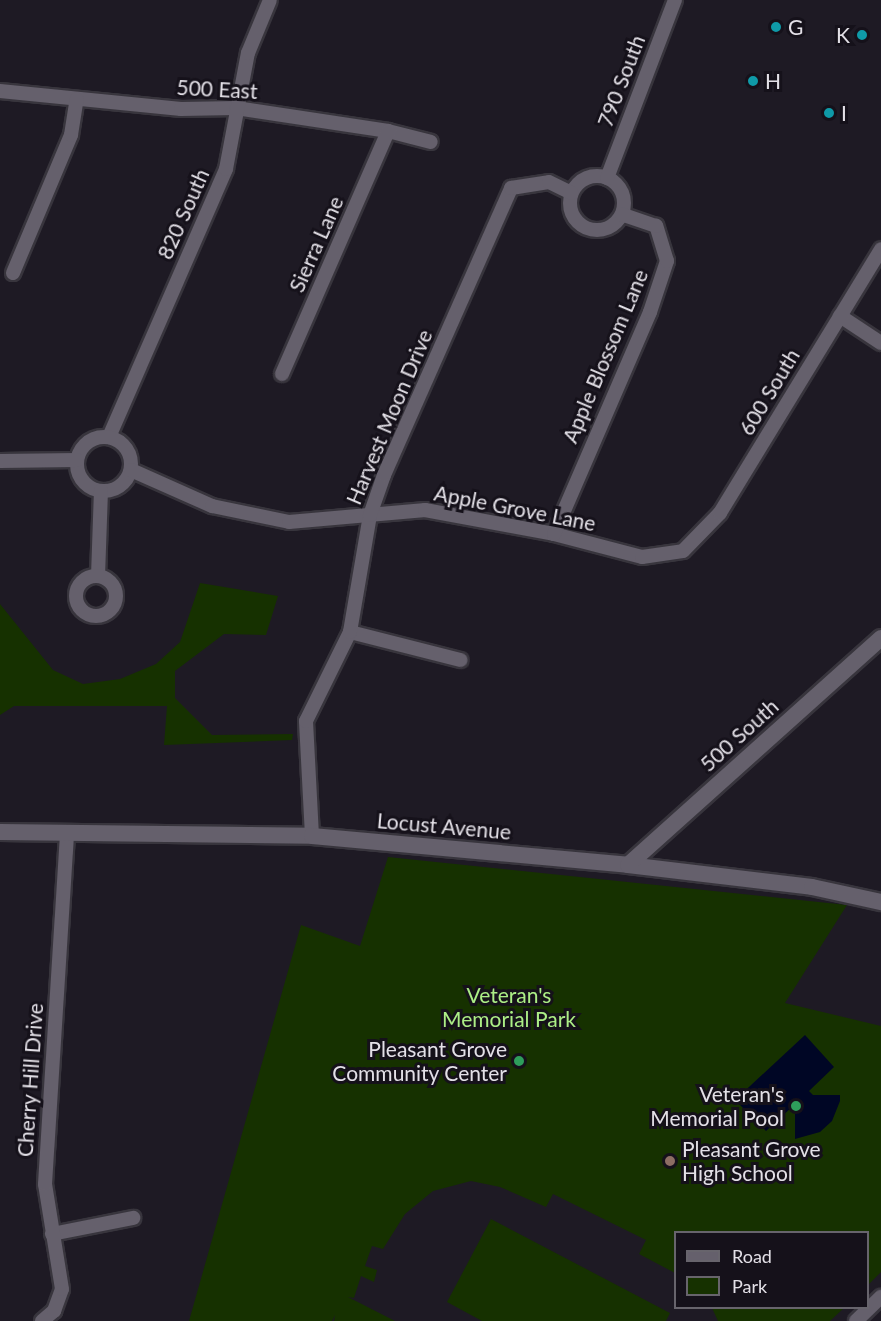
<!DOCTYPE html>
<style>
body{margin:0}
#map{position:relative;width:881px;height:1321px;overflow:hidden;background:#1e1a24;font-family:Lato,sans-serif}
div>[style]{position:absolute}
.green>*{inset:0;background:#163100}
.water>*{inset:0;background:#000625}
.roads{filter:drop-shadow(2px 0 #38353d) drop-shadow(-2px 0 #38353d) drop-shadow(0 2px #38353d) drop-shadow(0 -2px #38353d)}
.minor>*{height:14px;margin:-7px;padding:0 7px;transform-origin:7px;border-radius:7px;background:#65606c}
.minor>.ring{margin:-7px;padding:0;box-sizing:content-box;background:none;border:14px solid #65606c;border-radius:50%}
.tertiary>*{height:16px;margin:-8px;padding:0 8px;transform-origin:8px;border-radius:8px;background:#65606c}
.dots>*{width:16px;height:16px;translate:-50% -50%;box-sizing:border-box;border:3px solid #15111a;border-radius:50%}
span{translate:-50% -50%;white-space:nowrap;text-align:center;line-height:1.15;-webkit-text-stroke:6px #15111a;paint-order:stroke}
.poi-label{font-size:21px;color:#e3e0e7}
.left{translate:0 -50%;text-align:left}
.right{translate:-100% -50%;text-align:right}
.street-label{font-size:21px;color:#e3e0e7}
.park-label{font-size:21px;color:#acee86}
.legend{position:absolute;left:674px;top:1231px;width:195px;height:78px;box-sizing:border-box;background:#15111a;border:2px solid #67646c;margin:0;padding:8px 10px;list-style:none;font-size:18px;color:#e3e0e7}
.legend li{display:flex;align-items:center;gap:12px;height:30px}
.legend b{width:30px;border:2px solid #67646c}
</style>
<div id="map">
<div class="green">
<div style="clip-path:polygon(200px 583px,278px 596px,266px 635px,224px 634px,175px 671px,175px 698px,212px 735px,293px 734px,292px 740px,164px 745px,167px 706px,14px 706px,0 715px,0 604px,53px 670px,83px 684px,120px 679px,156px 664px,180px 642px)"></div>
<div style="clip-path:polygon(388px 857px,847px 905px,785px 1003px,881px 1026px,881px 1272px,868px 1285px,868px 1232px,676px 1232px,675px 1273px,639px 1254px,646px 1240px,553px 1194px,546px 1207px,500px 1187px,471px 1181px,433px 1191px,405px 1214px,383px 1249px,372px 1246px,365px 1266px,377px 1270px,374px 1282px,361px 1276px,354px 1298px,348px 1297px,395px 1321px,334px 1321px,335px 1315px,332px 1321px,189px 1321px,301px 925px,360px 946px)"></div>
<div style="clip-path:polygon(491px 1219px,670px 1313px,666px 1321px,482px 1321px,447px 1302px)"></div>
<div style="clip-path:polygon(712px 1308px,844px 1308px,830px 1321px,718px 1321px)"></div>
</div>
<div class="water">
<div style="clip-path:polygon(805px 1035px,834px 1067px,809px 1091px,813px 1095px,840px 1095px,840px 1101px,832px 1121px,820px 1132px,795px 1139px,795px 1111px,792px 1107px,766px 1131px,735px 1100px)"></div>
</div>
<div class="roads">
<div class="minor">
<div style="left:0;top:91px;width:182px;rotate:5.7deg"></div>
<div style="left:181px;top:109px;width:55px;rotate:-1deg"></div>
<div style="left:236px;top:108px;width:154px;rotate:8.6deg"></div>
<div style="left:388px;top:131px;width:44px;rotate:14.3deg"></div>
<div class="ring" style="left:570px;top:176px;width:40px;height:40px"></div>
<div style="left:607px;top:178px;width:191px;rotate:-69.1deg"></div>
<div style="left:13px;top:273px;width:150px;rotate:-67.2deg"></div>
<div style="left:71px;top:135px;width:36px;rotate:-81deg"></div>
<div style="left:840px;top:316px;width:49px;rotate:33.4deg"></div>
<div style="left:282px;top:374px;width:265px;rotate:-66.4deg"></div>
<div style="left:109px;top:437px;width:292px;rotate:-66.4deg"></div>
<div style="left:226px;top:169px;width:118px;rotate:-79.3deg"></div>
<div style="left:248px;top:53px;width:57px;rotate:-67.5deg"></div>
<div class="ring" style="left:77px;top:437px;width:40px;height:40px"></div>
<div style="left:0;top:461px;width:77px;rotate:-0.7deg"></div>
<div style="left:131px;top:470px;width:89px;rotate:24deg"></div>
<div style="left:212px;top:506px;width:79px;rotate:11.7deg"></div>
<div style="left:289px;top:522px;width:137px;rotate:-5deg"></div>
<div style="left:425px;top:510px;width:131px;rotate:10.5deg"></div>
<div style="left:554px;top:534px;width:91px;rotate:14.6deg"></div>
<div style="left:642px;top:557px;width:41px;rotate:-8.3deg"></div>
<div style="left:683px;top:551px;width:53px;rotate:-45.8deg"></div>
<div style="left:720px;top:513px;width:309px;rotate:-58.6deg"></div>
<div style="left:554px;top:534px;width:242px;rotate:-66.6deg"></div>
<div style="left:650px;top:312px;width:54px;rotate:-71.6deg"></div>
<div style="left:667px;top:261px;width:37px;rotate:-107deg"></div>
<div style="left:656px;top:226px;width:36px;rotate:-161deg"></div>
<div style="left:98px;top:576px;width:85px;rotate:-88deg"></div>
<div class="ring" style="left:76px;top:576px;width:26px;height:26px"></div>
<div style="left:350px;top:632px;width:114px;rotate:14.2deg"></div>
<div style="left:312px;top:836px;width:115px;rotate:-93deg"></div>
<div style="left:306px;top:721px;width:99px;rotate:-63.7deg"></div>
<div style="left:350px;top:632px;width:119px;rotate:-80.3deg"></div>
<div style="left:370px;top:515px;width:42px;rotate:-70.7deg"></div>
<div style="left:384px;top:475px;width:314px;rotate:-66.1deg"></div>
<div style="left:511px;top:188px;width:38px;rotate:-9deg"></div>
<div style="left:549px;top:182px;width:25px;rotate:26deg"></div>
<div style="left:52px;top:1234px;width:83px;rotate:-11.2deg"></div>
<div style="left:42px;top:1321px;width:16px;rotate:-40deg"></div>
<div style="left:54px;top:1311px;width:23px;rotate:-70deg"></div>
<div style="left:62px;top:1289px;width:106px;rotate:-99.2deg"></div>
<div style="left:45px;top:1184px;width:351px;rotate:-86.4deg"></div>
<div style="left:856px;top:1321px;width:35px;rotate:-44deg"></div>
</div>
<div class="tertiary">
<div style="left:0;top:832px;width:312px;rotate:0.7deg"></div>
<div style="left:312px;top:836px;width:317px;rotate:5.2deg"></div>
<div style="left:628px;top:865px;width:185px;rotate:6.8deg"></div>
<div style="left:812px;top:887px;width:71px;rotate:12.3deg"></div>
<div style="left:628px;top:865px;width:340px;rotate:-41.9deg"></div>
</div>
</div>
<div class="dots">
<div style="left:776px;top:27px;background:#0f9aa8"></div>
<div style="left:862px;top:35px;background:#0f9aa8"></div>
<div style="left:753px;top:81px;background:#0f9aa8"></div>
<div style="left:829px;top:113px;background:#0f9aa8"></div>
<div style="left:519px;top:1061px;background:#2e9e5b"></div>
<div style="left:796px;top:1106px;background:#2e9e5b"></div>
<div style="left:670px;top:1161px;background:#8d6e63"></div>
</div>
<div class="poi-label">
<span class="left" style="left:788px;top:27px">G</span>
<span class="right" style="left:850px;top:35px">K</span>
<span class="left" style="left:765px;top:81px">H</span>
<span class="left" style="left:841px;top:113px">I</span>
<span class="right" style="left:507px;top:1061px">Pleasant Grove<br>Community Center</span>
<span class="right" style="left:784px;top:1106px">Veteran's<br>Memorial Pool</span>
<span class="left" style="left:682px;top:1161px">Pleasant Grove<br>High School</span>
</div>
<div class="street-label">
<span style="left:621px;top:81px;rotate:-69deg">790 South</span>
<span style="left:217px;top:89px;rotate:3deg">500 East</span>
<span style="left:183px;top:214px;rotate:-66deg">820 South</span>
<span style="left:316px;top:244px;rotate:-66deg">Sierra Lane</span>
<span style="left:605px;top:356px;rotate:-67deg">Apple Blossom Lane</span>
<span style="left:769px;top:392px;rotate:-59deg">600 South</span>
<span style="left:389px;top:417px;rotate:-67deg">Harvest Moon Drive</span>
<span style="left:515px;top:508px;rotate:11deg">Apple Grove Lane</span>
<span style="left:739px;top:735px;rotate:-42deg">500 South</span>
<span style="left:444px;top:826px;rotate:5deg">Locust Avenue</span>
<span style="left:30px;top:1080px;rotate:-86deg">Cherry Hill Drive</span>
</div>
<div class="park-label">
<span style="left:509px;top:1007px">Veteran's<br>Memorial Park</span>
</div>
<ul class="legend">
<li><b style="height:8px;background:#65606c"></b>Road</li>
<li><b style="height:16px;background:#163100"></b>Park</li>
</ul>
</div>
